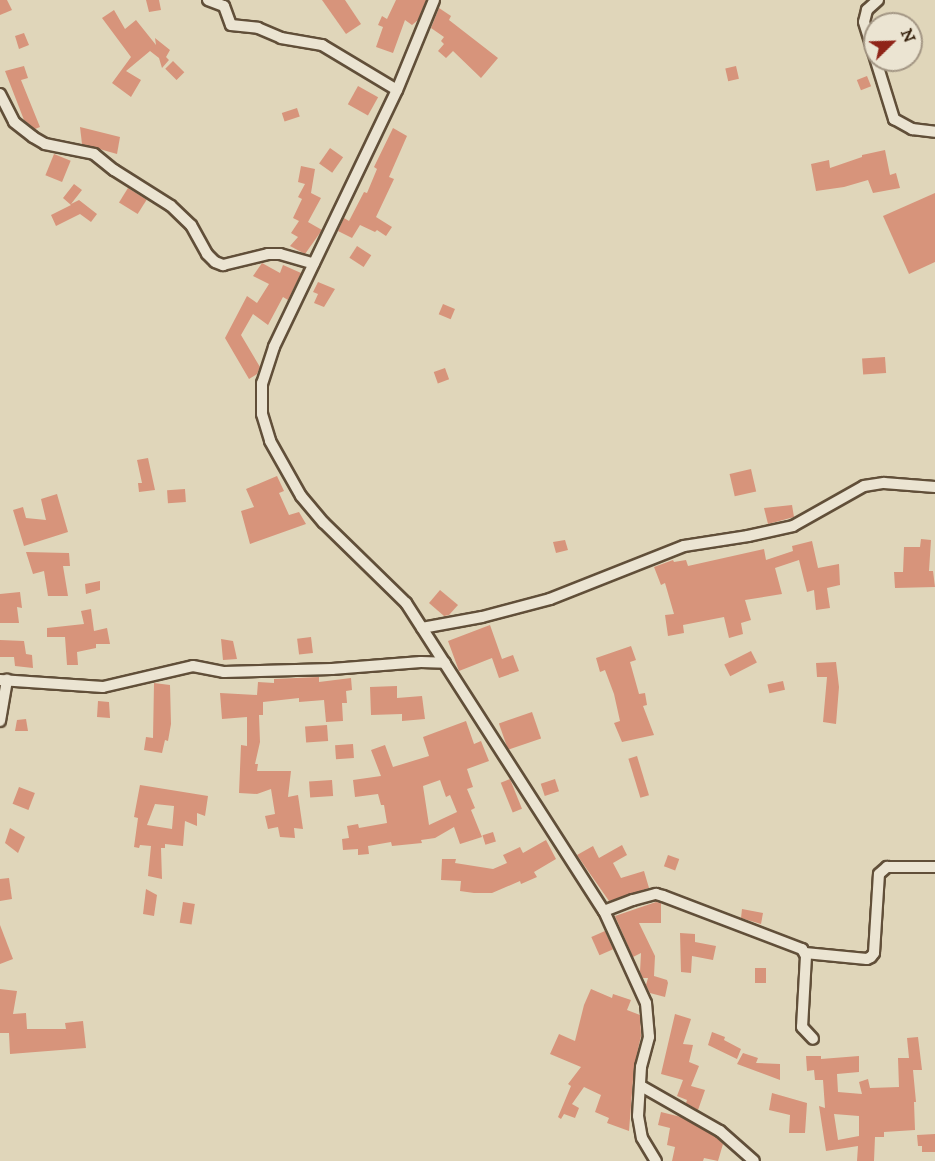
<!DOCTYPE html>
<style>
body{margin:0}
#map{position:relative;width:935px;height:1161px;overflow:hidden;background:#e0d6ba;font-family:"IM FELL DW Pica",serif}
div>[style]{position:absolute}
.building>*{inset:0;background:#d7947b;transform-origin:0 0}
.roads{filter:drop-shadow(2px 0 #614f39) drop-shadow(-2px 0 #614f39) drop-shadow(0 2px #614f39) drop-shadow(0 -2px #614f39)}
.street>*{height:10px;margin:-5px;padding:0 5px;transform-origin:5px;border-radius:5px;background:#ebe4d2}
span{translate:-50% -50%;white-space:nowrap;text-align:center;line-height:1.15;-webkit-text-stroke:4.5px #ebe4d2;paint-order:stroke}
.north{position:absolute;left:863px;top:12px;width:60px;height:60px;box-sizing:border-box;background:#ebe4d2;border:2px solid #a39684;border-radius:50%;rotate:67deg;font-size:16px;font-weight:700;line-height:24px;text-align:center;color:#37220e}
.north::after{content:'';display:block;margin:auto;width:21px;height:27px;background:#8f2418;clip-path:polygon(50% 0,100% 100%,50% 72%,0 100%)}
</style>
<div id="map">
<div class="building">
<div style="clip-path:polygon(0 0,7px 0,12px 10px,0 15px)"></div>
<div style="clip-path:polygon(146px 0,159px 0,161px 10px,149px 12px)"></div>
<div style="clip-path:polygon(322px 0,345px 0,361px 24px,346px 34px)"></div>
<div style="clip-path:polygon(396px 0,426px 0,418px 20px,412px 25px,405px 20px,393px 53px,376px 47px,383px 27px,378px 25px,382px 16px,387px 19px)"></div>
<div style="clip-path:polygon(439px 8px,451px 16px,449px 20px,498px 58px,481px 78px,453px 51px,446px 58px,438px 51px,444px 44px,441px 41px,444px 37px,431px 28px)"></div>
<div style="clip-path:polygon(114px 10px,125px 29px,136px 20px,156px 45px,155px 38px,170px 50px,166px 57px,169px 60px,162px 68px,159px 58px,150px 51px,126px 71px,141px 80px,131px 97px,112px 83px,131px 57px,102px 18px)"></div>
<div style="clip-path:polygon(24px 33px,29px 45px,19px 49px,15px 36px)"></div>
<div style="left:173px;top:61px;width:16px;height:11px;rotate:45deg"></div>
<div style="clip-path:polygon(24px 66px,28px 78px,21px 80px,40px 127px,35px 129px,24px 120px,5px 71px)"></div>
<div style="left:736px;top:66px;width:13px;height:11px;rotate:77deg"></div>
<div style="left:867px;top:76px;width:11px;height:11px;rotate:68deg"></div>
<div style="left:358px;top:86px;width:23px;height:21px;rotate:29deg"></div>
<div style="left:297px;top:108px;width:9px;height:16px;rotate:72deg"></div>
<div style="clip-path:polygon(80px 127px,120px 137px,117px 154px,82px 144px)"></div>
<div style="clip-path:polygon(393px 128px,407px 136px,389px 177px,394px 179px,376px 217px,392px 227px,386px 236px,377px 230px,375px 232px,360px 225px,352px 238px,338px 231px,344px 218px,349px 221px,364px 192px,367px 193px,377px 169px,374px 167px)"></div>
<div style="left:330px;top:148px;width:16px;height:19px;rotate:35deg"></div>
<div style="clip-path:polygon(885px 150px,890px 175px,896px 173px,900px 188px,873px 193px,868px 180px,844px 187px,816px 191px,811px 164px,829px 160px,830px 168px,862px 157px,862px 155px)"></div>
<div style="left:54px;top:154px;width:18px;height:23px;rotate:22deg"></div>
<div style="clip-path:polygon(301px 166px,315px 169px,311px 193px,321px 198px,308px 222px,322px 230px,305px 254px,290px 246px,298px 237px,291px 233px,299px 221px,293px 218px,302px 199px,298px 197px,305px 184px,298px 182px)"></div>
<div style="clip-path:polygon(74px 184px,82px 190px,71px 204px,79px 200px,97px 214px,91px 222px,80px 214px,56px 226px,51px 215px,71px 205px,63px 198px)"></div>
<div style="left:128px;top:188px;width:22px;height:17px;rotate:32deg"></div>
<div style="clip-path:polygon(935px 193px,935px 262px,909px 274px,883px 216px)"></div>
<div style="left:357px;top:246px;width:17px;height:14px;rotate:33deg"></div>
<div style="clip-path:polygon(262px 263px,280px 273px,283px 265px,301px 273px,288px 300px,283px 297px,268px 325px,253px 314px,241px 335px,260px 367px,257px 374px,249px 379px,225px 338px,247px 296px,257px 303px,269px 284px,253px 276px)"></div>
<div style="clip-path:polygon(318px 282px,335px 289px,324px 307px,314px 303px,318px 294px,313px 292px)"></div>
<div style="left:443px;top:304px;width:13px;height:11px;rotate:23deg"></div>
<div style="left:885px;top:357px;width:16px;height:23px;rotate:86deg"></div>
<div style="left:445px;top:368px;width:12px;height:12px;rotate:70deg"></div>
<div style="clip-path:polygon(148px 458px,155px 490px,139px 492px,138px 483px,142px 483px,137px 460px)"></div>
<div style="left:751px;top:469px;width:23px;height:22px;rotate:77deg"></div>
<div style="clip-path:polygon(277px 476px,284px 491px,279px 493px,289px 515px,299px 512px,306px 524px,250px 544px,241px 511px,254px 507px,246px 489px)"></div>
<div style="left:185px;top:489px;width:13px;height:18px;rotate:86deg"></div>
<div style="clip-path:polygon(57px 494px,68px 532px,24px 546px,13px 510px,23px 507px,26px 518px,46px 520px,41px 499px)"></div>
<div style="clip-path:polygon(792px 505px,794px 517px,768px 524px,764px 508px)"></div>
<div style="clip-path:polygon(921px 539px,931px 540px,929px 571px,933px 571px,935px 587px,895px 588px,894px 572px,903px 572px,904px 547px,920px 547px)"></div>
<div style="clip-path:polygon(565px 540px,568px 550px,556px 553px,553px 542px)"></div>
<div style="clip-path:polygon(812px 541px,818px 568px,839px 564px,840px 585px,827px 588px,830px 608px,816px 610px,814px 590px,807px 592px,799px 560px,775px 568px,782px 594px,745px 600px,751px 620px,741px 623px,743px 634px,729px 638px,724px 617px,683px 625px,684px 633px,668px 636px,665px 615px,674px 614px,665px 583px,661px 585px,654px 567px,673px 560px,674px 562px,686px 560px,688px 566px,764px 549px,766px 560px,793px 551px,792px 546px)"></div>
<div style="clip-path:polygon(26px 552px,69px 553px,70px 566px,63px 566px,68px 596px,48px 596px,44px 571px,33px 574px)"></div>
<div style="clip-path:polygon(100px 581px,100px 590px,86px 594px,85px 584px)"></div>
<div style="clip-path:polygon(440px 590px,458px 605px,449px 615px,444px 616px,429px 603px)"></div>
<div style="clip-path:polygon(20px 592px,22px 608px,17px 607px,19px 623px,0 623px,0 594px)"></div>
<div style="clip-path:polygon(91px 609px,94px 631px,107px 628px,110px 644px,96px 644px,96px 648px,77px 652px,78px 665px,67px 665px,65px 637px,47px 637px,47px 628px,84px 624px,81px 611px)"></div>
<div style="clip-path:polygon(490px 625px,502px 659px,513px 655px,519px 671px,499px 678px,492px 658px,459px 671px,448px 641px)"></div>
<div style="left:311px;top:637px;width:16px;height:14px;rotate:83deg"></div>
<div style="clip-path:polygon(221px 639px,233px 641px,237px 659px,223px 660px)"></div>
<div style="clip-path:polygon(0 640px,24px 641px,26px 654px,32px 655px,33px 668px,15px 666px,14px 657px,0 657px)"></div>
<div style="clip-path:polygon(631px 646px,636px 660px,630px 662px,639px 694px,645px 693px,647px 705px,643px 706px,654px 735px,622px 742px,614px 723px,620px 721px,614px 694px,605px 670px,600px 672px,596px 658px)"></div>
<div style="left:751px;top:651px;width:13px;height:30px;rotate:63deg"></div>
<div style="clip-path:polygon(836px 662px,839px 687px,836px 724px,823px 722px,827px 677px,817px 677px,816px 663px)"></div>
<div style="clip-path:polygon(319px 677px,319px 682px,351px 678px,352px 690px,346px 691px,347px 703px,342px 703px,343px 721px,326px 722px,324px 700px,299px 702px,299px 698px,263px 702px,263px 715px,259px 715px,260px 742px,255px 764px,258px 764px,257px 771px,291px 771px,288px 797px,298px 795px,303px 829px,294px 828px,295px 838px,280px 837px,278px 827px,268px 829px,265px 816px,275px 814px,271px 789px,257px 794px,239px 793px,241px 745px,247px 746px,247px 717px,222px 719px,220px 693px,257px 695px,258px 682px,274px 683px,274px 679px)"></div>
<div style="left:783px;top:681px;width:9px;height:16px;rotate:77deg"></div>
<div style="clip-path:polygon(154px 683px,170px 685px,171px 724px,168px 741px,165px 740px,162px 753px,144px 750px,146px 737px,153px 738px)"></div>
<div style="clip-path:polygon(397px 686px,397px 698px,422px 696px,425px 719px,402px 721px,402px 714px,371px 715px,370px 687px)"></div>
<div style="clip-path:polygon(98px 701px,109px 702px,110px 718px,97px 717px)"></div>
<div style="left:532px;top:712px;width:28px;height:35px;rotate:71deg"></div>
<div style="clip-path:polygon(26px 719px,28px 731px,15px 731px,17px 720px)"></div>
<div style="clip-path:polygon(evenodd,466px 721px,474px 744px,481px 741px,489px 761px,467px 769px,473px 787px,467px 789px,475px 808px,471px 810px,482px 837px,460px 844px,454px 827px,435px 838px,421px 840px,422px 843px,392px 846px,391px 842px,368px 846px,369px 854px,358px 855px,358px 849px,343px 850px,342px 839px,349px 838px,347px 826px,358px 824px,359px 828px,387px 823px,384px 805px,381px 805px,378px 794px,355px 797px,353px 780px,381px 776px,371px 750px,385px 745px,393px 767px,429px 756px,423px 737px,466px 721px,440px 780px,446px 797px,450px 795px,457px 812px,429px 825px,423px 786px,440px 780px)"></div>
<div style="left:327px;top:725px;width:16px;height:22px;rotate:86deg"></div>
<div style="left:353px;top:744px;width:14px;height:18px;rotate:86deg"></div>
<div style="left:637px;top:756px;width:41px;height:9px;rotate:73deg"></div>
<div style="left:510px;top:779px;width:32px;height:10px;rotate:68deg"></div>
<div style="left:555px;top:779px;width:13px;height:15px;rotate:72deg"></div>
<div style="left:332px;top:780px;width:16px;height:23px;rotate:86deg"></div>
<div style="clip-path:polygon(evenodd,140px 785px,208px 796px,205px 816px,197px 813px,197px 826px,185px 821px,183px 846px,165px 844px,165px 848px,161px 848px,162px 879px,148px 876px,151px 846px,140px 845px,139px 848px,134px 847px,138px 818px,134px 817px,140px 785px,155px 804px,174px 806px,172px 829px,147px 825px,155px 804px)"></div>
<div style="left:19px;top:787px;width:17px;height:18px;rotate:21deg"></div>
<div style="clip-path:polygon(10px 828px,25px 837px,18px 853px,5px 843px)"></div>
<div style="left:493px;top:832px;width:10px;height:11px;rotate:73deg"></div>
<div style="clip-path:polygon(546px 840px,556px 859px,534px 872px,537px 877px,521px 884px,520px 881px,492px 893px,474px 893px,460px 891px,461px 881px,441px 880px,442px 859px,456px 859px,455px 863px,493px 869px,507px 863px,503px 855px,520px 847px,523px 853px)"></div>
<div style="clip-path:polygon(622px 845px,627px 855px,613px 863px,621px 878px,644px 871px,649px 888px,609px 901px,577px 855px,593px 846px,599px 858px)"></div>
<div style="left:668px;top:855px;width:12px;height:12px;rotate:20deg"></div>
<div style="clip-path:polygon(9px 878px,12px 899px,0 901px,0 879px)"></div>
<div style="clip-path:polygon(146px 889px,157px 895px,154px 916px,143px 914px)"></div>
<div style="left:183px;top:902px;width:12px;height:21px;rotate:9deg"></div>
<div style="clip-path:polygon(656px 902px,661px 903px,661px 923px,639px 923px,655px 956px,654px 976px,667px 980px,668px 983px,665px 997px,650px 993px,646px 985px,648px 978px,643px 978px,640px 972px,641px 953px,633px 957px,615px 916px)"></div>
<div style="clip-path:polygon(742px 909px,763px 913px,761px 924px,741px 918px)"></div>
<div style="clip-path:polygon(0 925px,13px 959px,0 964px)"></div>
<div style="left:605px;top:931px;width:20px;height:15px;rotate:66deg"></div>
<div style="clip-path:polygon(680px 933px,695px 934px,695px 942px,716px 946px,713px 960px,692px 956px,691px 973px,681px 972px)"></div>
<div style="left:755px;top:968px;width:11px;height:15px"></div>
<div style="clip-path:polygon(0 989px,17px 991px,13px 1014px,26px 1013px,27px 1029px,66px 1029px,65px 1023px,83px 1021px,86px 1048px,10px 1054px,9px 1033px,0 1033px)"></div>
<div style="clip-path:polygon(591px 989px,612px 998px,613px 994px,631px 1000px,627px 1010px,640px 1015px,641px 1036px,634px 1067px,629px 1131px,607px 1123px,609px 1118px,595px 1112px,601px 1095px,584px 1087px,572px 1104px,579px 1108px,575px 1118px,564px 1114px,561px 1119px,558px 1117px,571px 1086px,568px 1084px,581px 1067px,550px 1054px,559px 1034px,575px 1041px,584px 1005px)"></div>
<div style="clip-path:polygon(675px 1014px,691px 1019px,683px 1044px,693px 1045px,689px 1062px,699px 1066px,691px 1086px,705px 1090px,698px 1110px,686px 1103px,687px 1100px,677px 1096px,683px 1080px,661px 1074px)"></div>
<div style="clip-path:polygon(712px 1032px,725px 1037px,724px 1040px,741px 1049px,737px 1059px,708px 1045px)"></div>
<div style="clip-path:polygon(evenodd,918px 1037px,922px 1070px,913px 1070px,916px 1102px,914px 1102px,915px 1130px,884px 1132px,884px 1137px,875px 1137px,874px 1161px,857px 1161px,858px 1146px,826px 1151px,819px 1106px,825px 1108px,823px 1080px,815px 1080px,814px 1070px,807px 1071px,806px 1056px,821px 1056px,821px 1059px,859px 1056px,859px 1072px,837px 1074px,838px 1092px,862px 1094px,859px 1082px,868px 1079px,870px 1088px,899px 1087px,898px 1058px,909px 1058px,907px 1038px,918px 1037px,834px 1114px,859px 1116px,859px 1136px,838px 1140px,834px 1114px)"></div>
<div style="clip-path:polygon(743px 1053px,758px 1058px,756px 1063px,780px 1064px,780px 1080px,737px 1064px)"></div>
<div style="clip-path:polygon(772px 1093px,807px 1103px,805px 1133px,789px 1133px,790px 1115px,769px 1110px)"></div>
<div style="clip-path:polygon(661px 1112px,681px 1117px,716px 1137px,723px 1144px,718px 1161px,704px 1158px,703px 1161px,672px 1161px,675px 1147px,667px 1145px,670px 1128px,658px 1125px)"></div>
<div style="clip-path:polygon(935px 1134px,935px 1152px,922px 1152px,922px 1146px,918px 1146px,917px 1135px)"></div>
</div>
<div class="roads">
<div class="street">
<div style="left:208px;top:0;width:17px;rotate:21deg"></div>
<div style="left:224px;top:6px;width:20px;rotate:70deg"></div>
<div style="left:231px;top:25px;width:27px;rotate:6deg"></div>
<div style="left:258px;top:28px;width:25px;rotate:23deg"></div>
<div style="left:281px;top:38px;width:42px;rotate:9.7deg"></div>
<div style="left:322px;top:45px;width:87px;rotate:31deg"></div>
<div style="left:434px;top:0;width:97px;rotate:112.3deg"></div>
<div style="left:397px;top:90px;width:285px;rotate:115.6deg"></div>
<div style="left:274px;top:347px;width:38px;rotate:108deg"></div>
<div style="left:262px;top:383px;width:31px;rotate:90deg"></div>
<div style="left:262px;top:414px;width:28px;rotate:73deg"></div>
<div style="left:270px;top:441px;width:63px;rotate:60.6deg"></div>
<div style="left:301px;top:496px;width:35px;rotate:50deg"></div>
<div style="left:324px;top:523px;width:115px;rotate:44.3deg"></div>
<div style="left:406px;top:603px;width:366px;rotate:57.3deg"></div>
<div style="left:604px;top:911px;width:101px;rotate:65.5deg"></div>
<div style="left:646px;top:1003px;width:34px;rotate:85deg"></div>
<div style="left:649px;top:1037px;width:31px;rotate:105deg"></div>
<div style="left:641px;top:1067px;width:49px;rotate:93.5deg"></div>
<div style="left:638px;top:1116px;width:22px;rotate:80deg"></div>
<div style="left:642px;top:1138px;width:27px;rotate:59deg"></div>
<div style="left:878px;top:0;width:15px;rotate:138deg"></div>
<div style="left:867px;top:10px;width:12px;rotate:104deg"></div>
<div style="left:864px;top:22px;width:102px;rotate:72.8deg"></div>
<div style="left:894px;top:119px;width:21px;rotate:29deg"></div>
<div style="left:912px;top:129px;width:23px;rotate:7deg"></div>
<div style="left:0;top:94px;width:31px;rotate:63deg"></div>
<div style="left:14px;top:122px;width:24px;rotate:38deg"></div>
<div style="left:33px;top:137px;width:14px;rotate:30deg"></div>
<div style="left:45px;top:144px;width:50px;rotate:11.5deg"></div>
<div style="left:94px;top:154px;width:26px;rotate:39deg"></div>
<div style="left:114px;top:170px;width:67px;rotate:32.3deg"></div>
<div style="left:171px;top:206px;width:28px;rotate:44deg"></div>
<div style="left:191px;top:225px;width:33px;rotate:61deg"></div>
<div style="left:207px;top:254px;width:11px;rotate:45deg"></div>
<div style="left:215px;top:262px;width:9px;rotate:21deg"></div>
<div style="left:223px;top:265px;width:46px;rotate:-13.7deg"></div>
<div style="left:268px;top:254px;width:12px"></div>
<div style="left:280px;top:254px;width:35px;rotate:16deg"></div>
<div style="left:422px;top:628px;width:61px;rotate:-10.4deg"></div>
<div style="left:482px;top:617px;width:70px;rotate:-14.8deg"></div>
<div style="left:550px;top:599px;width:144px;rotate:-21.6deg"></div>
<div style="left:684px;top:546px;width:65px;rotate:-8.9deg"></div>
<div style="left:748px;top:536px;width:46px;rotate:-12.5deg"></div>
<div style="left:793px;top:526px;width:81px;rotate:-29.4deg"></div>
<div style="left:864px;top:486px;width:20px;rotate:-9deg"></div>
<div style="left:884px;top:483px;width:51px;rotate:4.5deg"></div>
<div style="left:0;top:680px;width:103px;rotate:3.9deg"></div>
<div style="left:103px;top:687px;width:92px;rotate:-13.1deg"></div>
<div style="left:193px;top:666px;width:32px;rotate:11deg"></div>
<div style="left:224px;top:672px;width:108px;rotate:-1.6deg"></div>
<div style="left:332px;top:669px;width:89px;rotate:-4.5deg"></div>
<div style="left:421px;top:662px;width:24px;rotate:2deg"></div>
<div style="left:0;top:721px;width:42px;rotate:-80.3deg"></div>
<div style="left:604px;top:911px;width:31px;rotate:-21deg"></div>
<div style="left:633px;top:900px;width:24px;rotate:-15deg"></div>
<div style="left:656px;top:894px;width:7px;rotate:16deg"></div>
<div style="left:663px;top:896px;width:149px;rotate:20.9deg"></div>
<div style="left:802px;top:949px;width:8px;rotate:60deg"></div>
<div style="left:806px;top:956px;width:71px;rotate:93.2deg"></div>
<div style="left:802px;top:1027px;width:16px;rotate:47deg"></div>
<div style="left:805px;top:953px;width:62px;rotate:5.5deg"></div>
<div style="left:867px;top:959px;width:4px;rotate:-27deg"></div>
<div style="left:871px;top:957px;width:5px;rotate:-53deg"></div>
<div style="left:874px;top:953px;width:79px;rotate:-86.4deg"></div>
<div style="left:879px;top:874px;width:11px;rotate:-41deg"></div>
<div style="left:887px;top:867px;width:48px"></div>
<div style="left:641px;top:1086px;width:91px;rotate:29.7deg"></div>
<div style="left:720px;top:1131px;width:45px;rotate:41.4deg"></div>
</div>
</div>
<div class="north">N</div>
</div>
